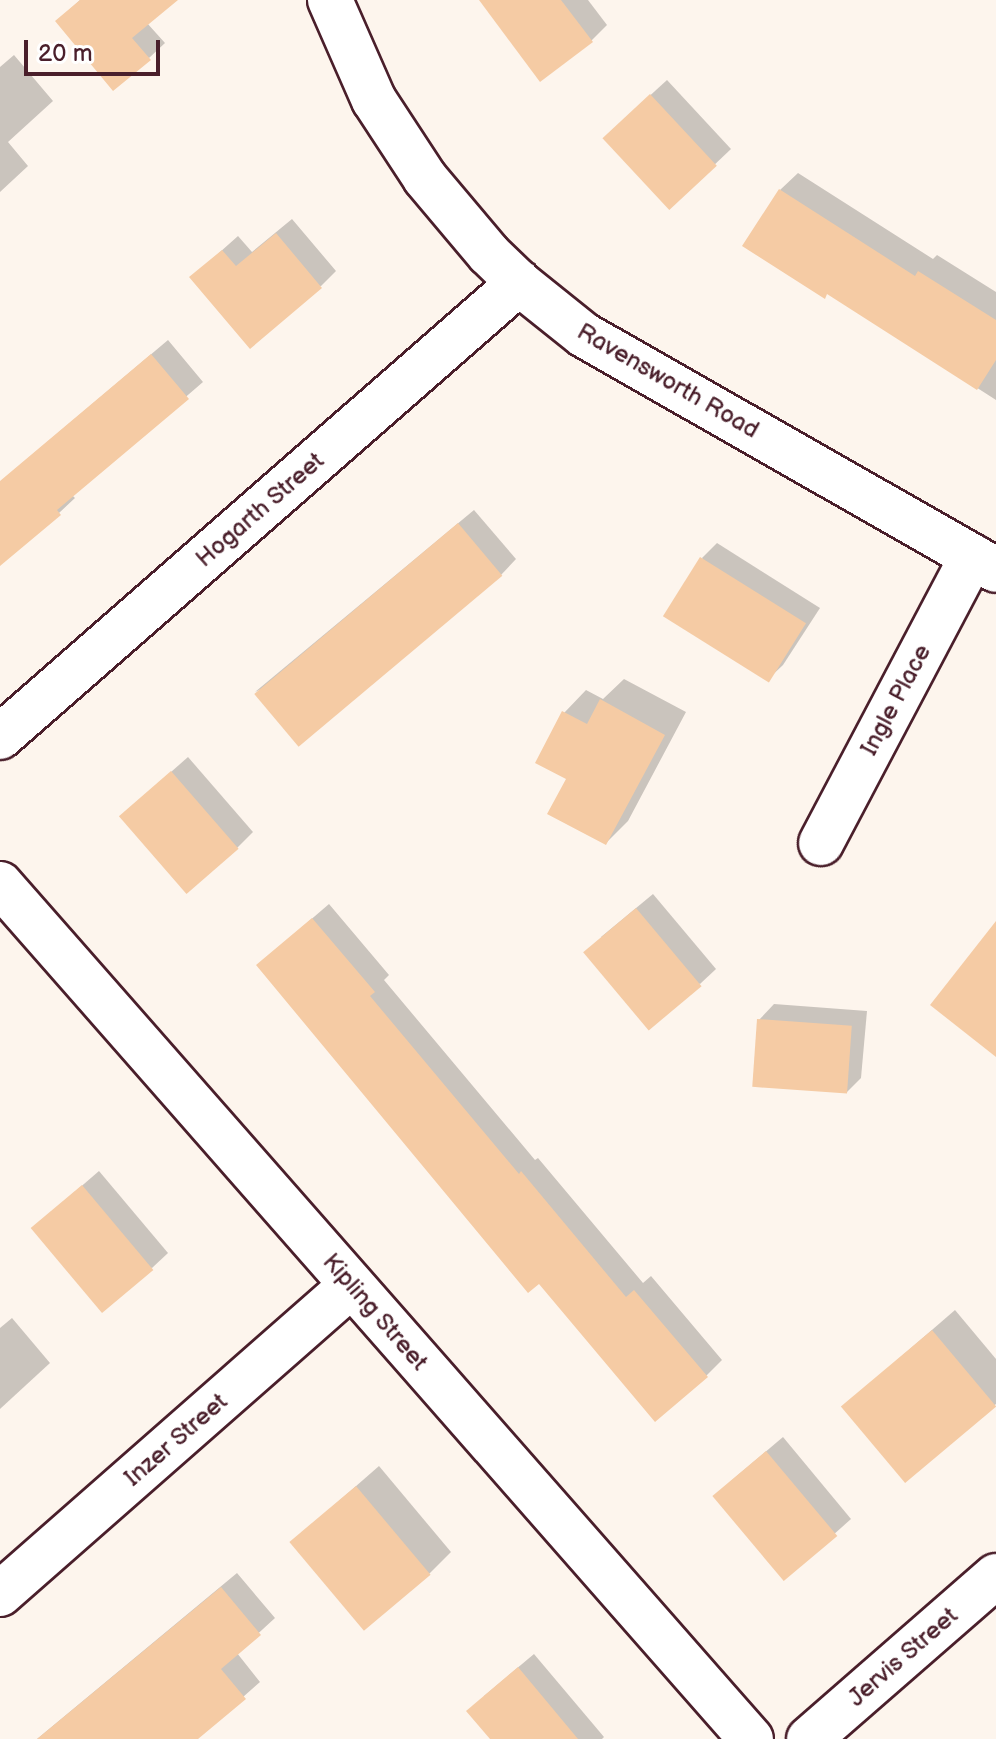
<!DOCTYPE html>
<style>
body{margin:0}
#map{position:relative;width:996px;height:1739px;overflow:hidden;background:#fdf5ed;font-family:"Balsamiq Sans",sans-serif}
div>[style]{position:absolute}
.shadow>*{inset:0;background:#0003}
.building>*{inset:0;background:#f5cba4;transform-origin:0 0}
.roads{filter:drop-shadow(2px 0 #4a1f2b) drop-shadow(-2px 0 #4a1f2b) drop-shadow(0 2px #4a1f2b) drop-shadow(0 -2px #4a1f2b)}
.street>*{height:44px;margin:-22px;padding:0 22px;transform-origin:22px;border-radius:22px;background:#fff}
span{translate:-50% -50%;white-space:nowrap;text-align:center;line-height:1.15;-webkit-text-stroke:7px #fff;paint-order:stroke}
.street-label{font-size:24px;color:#4a1f2b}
.scale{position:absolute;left:24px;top:40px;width:136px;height:36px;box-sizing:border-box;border:4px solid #4a1f2b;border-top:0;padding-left:10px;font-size:24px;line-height:28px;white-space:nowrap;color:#4a1f2b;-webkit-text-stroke:6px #fff;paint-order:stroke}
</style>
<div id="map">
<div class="shadow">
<div style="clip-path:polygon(80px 0,174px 0,147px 23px,165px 43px,149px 58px,57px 21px)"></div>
<div style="clip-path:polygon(489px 0,588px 0,607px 25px,591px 41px)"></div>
<div style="clip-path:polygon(14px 55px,53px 101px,8px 142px,28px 166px,0 192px,0 67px)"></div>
<div style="clip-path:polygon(667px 80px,731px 149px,669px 208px,620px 123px)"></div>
<div style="clip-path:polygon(798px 173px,933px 259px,937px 255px,996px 292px,996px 400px,828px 292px,780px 190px)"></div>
<div style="clip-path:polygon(292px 219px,336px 271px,321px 286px,192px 277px,238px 236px,252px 252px)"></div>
<div style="clip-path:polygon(168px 340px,203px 382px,72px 495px,75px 498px,59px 513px,0 564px,0 482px)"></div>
<div style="clip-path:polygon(474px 510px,516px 559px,501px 575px,255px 692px)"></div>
<div style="clip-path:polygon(717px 543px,820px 608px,783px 665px,767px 680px,702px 558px)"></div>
<div style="clip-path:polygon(624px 679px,686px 712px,628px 821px,606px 843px,568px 778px,564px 713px,586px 690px,603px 699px)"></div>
<div style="clip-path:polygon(188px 757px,253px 832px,237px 848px,121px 816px)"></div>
<div style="clip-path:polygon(653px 894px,716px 969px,700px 984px,601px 937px)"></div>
<div style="clip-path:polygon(329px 904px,389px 975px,384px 980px,535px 1160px,538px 1158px,643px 1283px,651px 1276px,722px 1360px,706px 1376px,539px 1281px,258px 965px)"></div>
<div style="clip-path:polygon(774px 1004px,867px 1011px,861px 1078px,846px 1093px,759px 1020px)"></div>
<div style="clip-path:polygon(99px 1171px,168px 1253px,152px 1268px,33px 1228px)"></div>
<div style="clip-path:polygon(955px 1310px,996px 1359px,996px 1404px,906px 1480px,844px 1406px)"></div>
<div style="clip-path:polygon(12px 1318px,50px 1363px,0 1409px,0 1328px)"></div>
<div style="clip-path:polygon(783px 1437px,851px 1519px,785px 1578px,731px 1481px)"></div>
<div style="clip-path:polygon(379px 1466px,451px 1552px,429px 1574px,292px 1542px)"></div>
<div style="clip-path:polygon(237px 1573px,275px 1618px,237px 1653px,260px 1682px,208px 1728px,138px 1739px,37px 1739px)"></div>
<div style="clip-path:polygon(534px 1654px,604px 1737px,602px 1739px,493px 1739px,484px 1696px)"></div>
</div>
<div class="building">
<div style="clip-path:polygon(80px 0,178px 0,132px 38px,151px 60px,113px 91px,55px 21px)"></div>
<div style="clip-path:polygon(479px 0,561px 0,593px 42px,540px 82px)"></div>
<div style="left:650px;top:94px;width:98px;height:65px;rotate:47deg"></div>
<div style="clip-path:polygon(779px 189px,915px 276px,918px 271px,996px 320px,996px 360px,977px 390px,827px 294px,825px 299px,742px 246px)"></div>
<div style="clip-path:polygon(276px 233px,322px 288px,250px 349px,189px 277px,222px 250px,236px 266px)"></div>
<div style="clip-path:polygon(151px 354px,189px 399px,57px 510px,61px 515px,0 566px,0 481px)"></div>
<div style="left:458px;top:523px;width:69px;height:266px;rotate:50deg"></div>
<div style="left:700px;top:557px;width:125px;height:70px;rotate:32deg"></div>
<div style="clip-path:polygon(600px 699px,665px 735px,606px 845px,547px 814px,566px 779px,535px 763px,562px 711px,587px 724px)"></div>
<div style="left:171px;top:771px;width:103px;height:69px;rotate:49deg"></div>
<div style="left:636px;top:908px;width:102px;height:69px;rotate:50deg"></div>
<div style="clip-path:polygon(312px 918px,375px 992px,370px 996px,519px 1174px,521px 1171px,626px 1297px,634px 1290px,708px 1377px,655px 1422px,539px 1284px,528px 1293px,256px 965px)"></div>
<div style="clip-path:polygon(996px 921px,996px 1057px,930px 1005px)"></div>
<div style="left:757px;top:1019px;width:95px;height:68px;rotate:4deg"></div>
<div style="left:82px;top:1185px;width:111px;height:67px;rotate:50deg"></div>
<div style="left:932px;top:1330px;width:100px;height:119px;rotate:50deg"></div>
<div style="left:766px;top:1451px;width:111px;height:70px;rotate:50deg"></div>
<div style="left:356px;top:1486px;width:116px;height:87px;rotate:50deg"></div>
<div style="clip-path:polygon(221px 1587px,261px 1635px,221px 1669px,246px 1699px,198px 1739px,37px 1739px)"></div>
<div style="clip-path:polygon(518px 1667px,578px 1739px,490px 1739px,466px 1711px)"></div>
</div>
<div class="roads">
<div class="street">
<div style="left:330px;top:0;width:109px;rotate:66.3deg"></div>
<div style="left:374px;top:100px;width:93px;rotate:56.8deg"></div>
<div style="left:425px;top:178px;width:99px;rotate:49.9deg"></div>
<div style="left:489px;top:254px;width:42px;rotate:44deg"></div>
<div style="left:519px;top:283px;width:83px;rotate:38.7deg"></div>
<div style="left:584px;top:335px;width:474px;rotate:29.7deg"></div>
<div style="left:0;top:737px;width:690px;rotate:-41.18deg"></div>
<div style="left:821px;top:843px;width:324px;rotate:-62.2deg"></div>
<div style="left:0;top:884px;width:1138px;rotate:48.71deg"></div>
<div style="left:0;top:1594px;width:467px;rotate:-41.3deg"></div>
<div style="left:809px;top:1739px;width:248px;rotate:-41.1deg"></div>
</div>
</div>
<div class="street-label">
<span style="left:668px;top:381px;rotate:30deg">Ravensworth Road</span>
<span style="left:260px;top:510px;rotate:-41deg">Hogarth Street</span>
<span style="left:896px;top:700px;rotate:-62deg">Ingle Place</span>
<span style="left:375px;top:1312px;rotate:49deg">Kipling Street</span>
<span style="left:176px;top:1440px;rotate:-41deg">Inzer Street</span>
<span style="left:903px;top:1657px;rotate:-41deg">Jervis Street</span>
</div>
<div class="scale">20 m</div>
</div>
